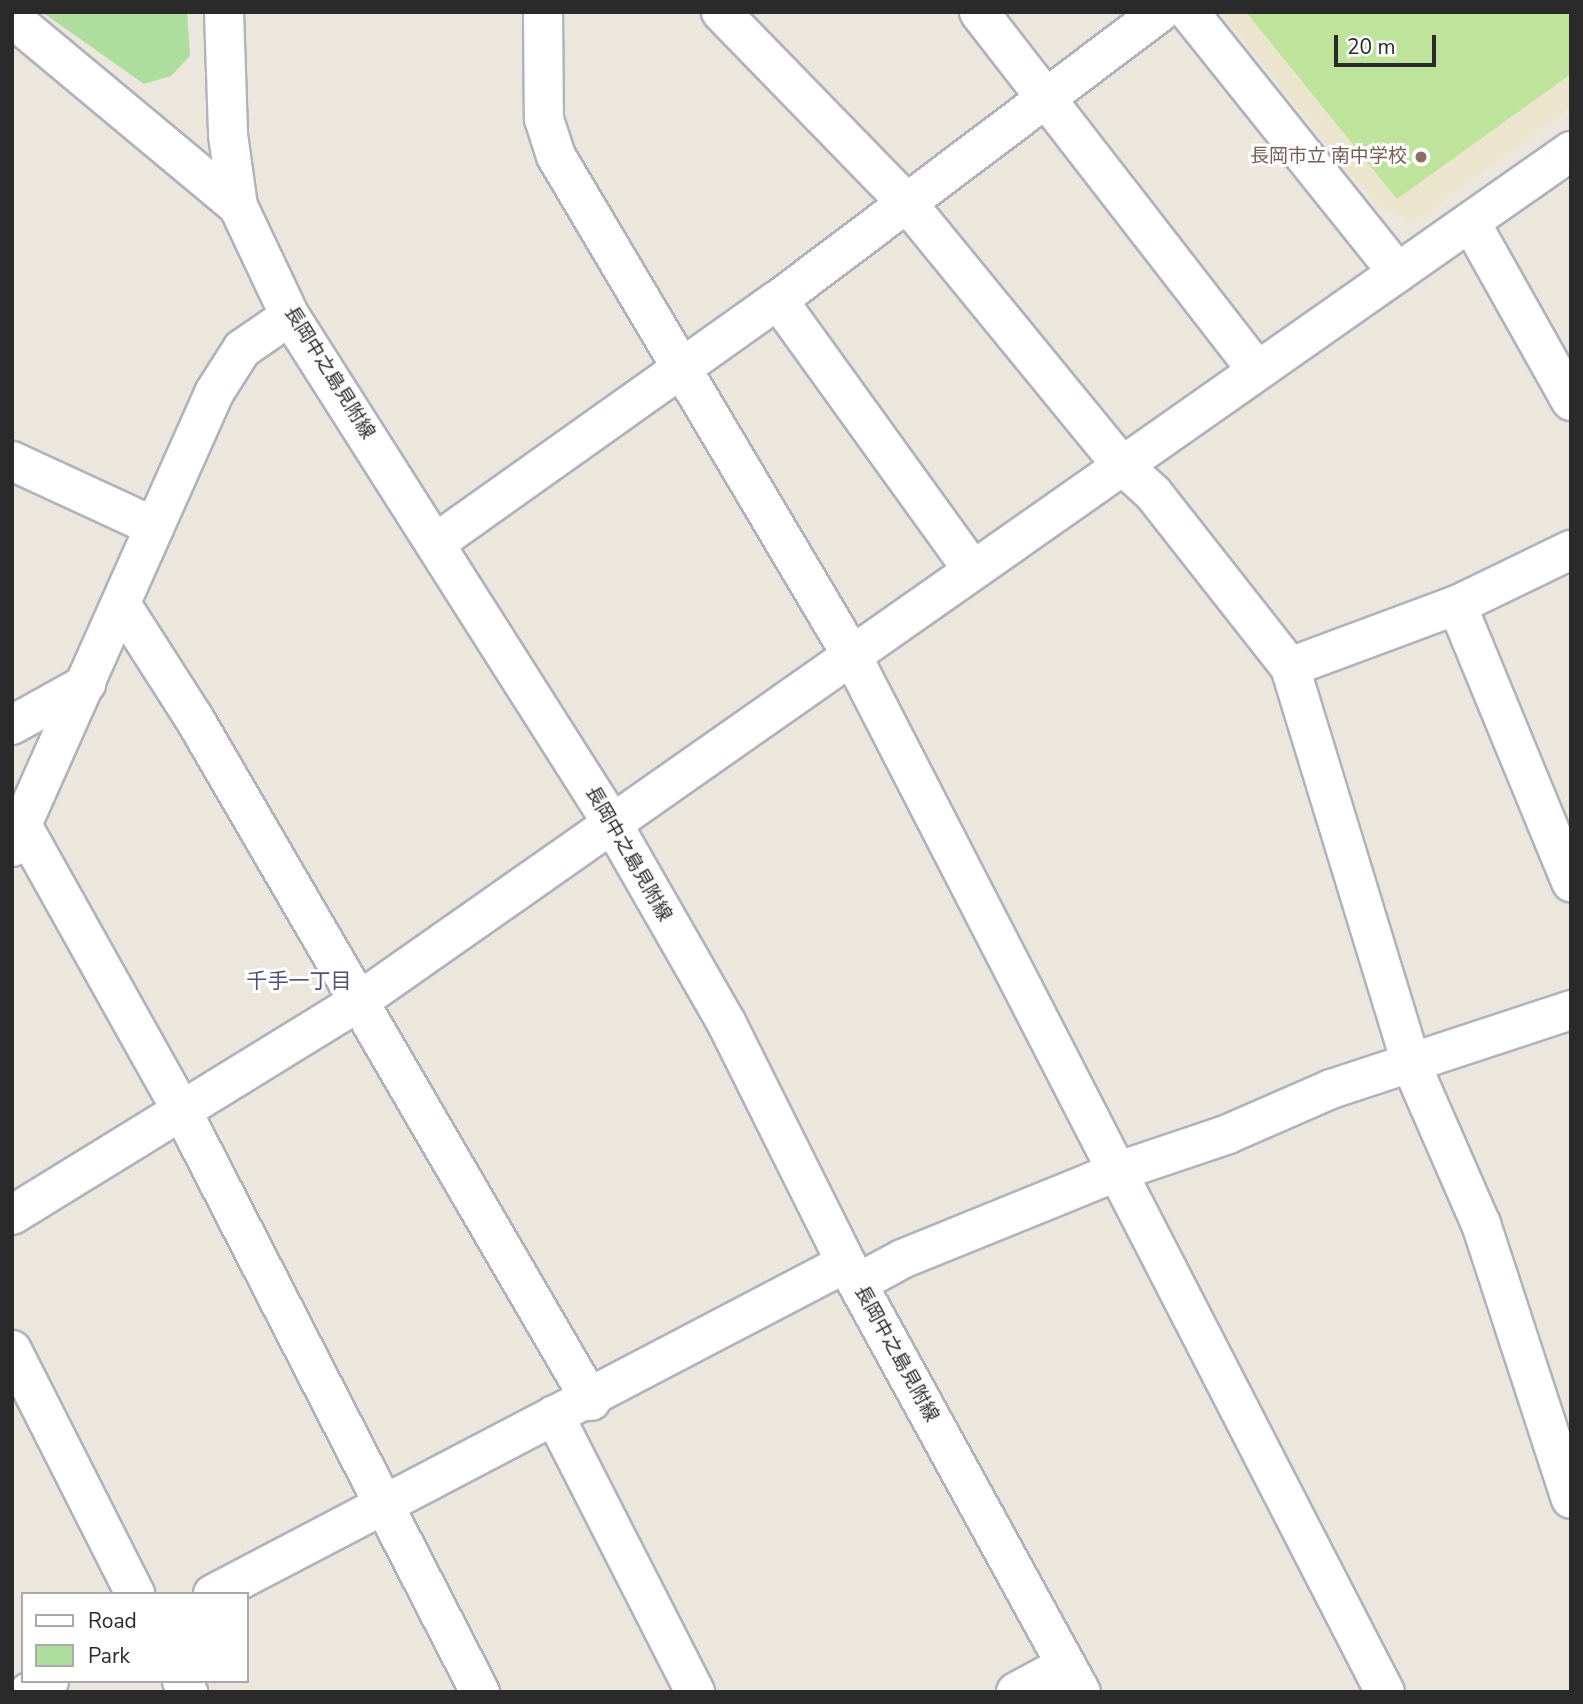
<!DOCTYPE html>
<meta charset="utf-8">
<style>
body{margin:0}
#map{position:relative;width:1583px;height:1704px;overflow:hidden;background:#ebe7dd;font-family:"Nunito Sans","Noto Sans JP",sans-serif}
div>[style]{position:absolute}
.education>*{inset:0;background:#ece5ce}
.green>*{inset:0;background:#adde9e}
.pitch>*{inset:0;background:#bde49a}
.roads{filter:drop-shadow(2px 0 #b1b2bd) drop-shadow(-2px 0 #b1b2bd) drop-shadow(0 2px #b1b2bd) drop-shadow(0 -2px #b1b2bd)}
.minor>*{height:38px;margin:-19px;padding:0 19px;transform-origin:19px;border-radius:19px;background:#fff}
.tertiary>*{height:38px;margin:-19px;padding:0 19px;transform-origin:19px;border-radius:19px;background:#fff}
.secondary>*{height:38px;margin:-19px;padding:0 19px;transform-origin:19px;border-radius:19px;background:#fff}
.dots>*{width:19px;height:19px;translate:-50% -50%;box-sizing:border-box;border:4px solid #fff;border-radius:50%}
span{translate:-50% -50%;white-space:nowrap;text-align:center;line-height:1.15;-webkit-text-stroke:6px #fff;paint-order:stroke}
.education-label{font-size:19px;color:#785e54}
.right{translate:-100% -50%;text-align:right}
.street-label{font-size:19px;color:#2a2a2a}
.neighbourhood-label{font-size:21px;color:#4e5178}
.frame{position:absolute;inset:0;border:14px solid #2a2a2a;pointer-events:none}
.legend{position:absolute;left:21px;top:1592px;width:228px;height:91px;box-sizing:border-box;background:#fff;border:2px solid #aaa;margin:0;padding:9px 12px;list-style:none;font-size:21px;color:#2a2a2a}
.legend li{display:flex;align-items:center;gap:14px;height:35px}
.legend b{width:35px;border:2px solid #aaa}
.scale{position:absolute;left:1334px;top:35px;width:102px;height:32px;box-sizing:border-box;border:4px solid #2a2a2a;border-top:0;padding-left:9px;font-size:21px;line-height:24px;white-space:nowrap;color:#2a2a2a;-webkit-text-stroke:5px #fff;paint-order:stroke}
</style>
<div id="map">
<div class="education">
<div style="clip-path:polygon(1221px 12px,1571px 12px,1571px 107px,1414px 222px,1379px 207px)"></div>
</div>
<div class="green">
<div style="clip-path:polygon(42px 12px,187px 12px,190px 56px,171px 76px,144px 84px)"></div>
</div>
<div class="pitch">
<div style="clip-path:polygon(1246px 12px,1571px 12px,1571px 74px,1397px 199px)"></div>
</div>
<div class="roads">
<div class="minor">
<div style="left:543px;top:12px;width:107px;rotate:89.5deg"></div>
<div style="left:544px;top:119px;width:39px;rotate:72deg"></div>
<div style="left:556px;top:156px;width:581px;rotate:59.37deg"></div>
<div style="left:852px;top:656px;width:1165px;rotate:62.78deg"></div>
<div style="left:721px;top:12px;width:267px;rotate:45.8deg"></div>
<div style="left:907px;top:203px;width:338px;rotate:50.7deg"></div>
<div style="left:1121px;top:464px;width:43px;rotate:42.2deg"></div>
<div style="left:1153px;top:493px;width:221px;rotate:51.8deg"></div>
<div style="left:1290px;top:667px;width:415px;rotate:73deg"></div>
<div style="left:1411px;top:1064px;width:175px;rotate:66.4deg"></div>
<div style="left:1481px;top:1224px;width:289px;rotate:71.9deg"></div>
<div style="left:979px;top:12px;width:453px;rotate:52.2deg"></div>
<div style="left:1189px;top:12px;width:334px;rotate:51.3deg"></div>
<div style="left:12px;top:18px;width:294px;rotate:39.8deg"></div>
<div style="left:1471px;top:223px;width:204px;rotate:60.7deg"></div>
<div style="left:778px;top:300px;width:333px;rotate:54.2deg"></div>
<div style="left:12px;top:461px;width:157px;rotate:24.8deg"></div>
<div style="left:437px;top:542px;width:418px;rotate:-35.4deg"></div>
<div style="left:778px;top:300px;width:478px;rotate:-37deg"></div>
<div style="left:121px;top:604px;width:135px;rotate:57.4deg"></div>
<div style="left:194px;top:718px;width:790px;rotate:59.83deg"></div>
<div style="left:1457px;top:605px;width:300px;rotate:67.6deg"></div>
<div style="left:1290px;top:667px;width:178px;rotate:-20.4deg"></div>
<div style="left:1457px;top:605px;width:127px;rotate:-25.8deg"></div>
<div style="left:12px;top:725px;width:85px;rotate:-29deg"></div>
<div style="left:22px;top:825px;width:328px;rotate:60.8deg"></div>
<div style="left:182px;top:1111px;width:653px;rotate:62.85deg"></div>
<div style="left:12px;top:847px;width:497px;rotate:-66deg"></div>
<div style="left:214px;top:393px;width:52px;rotate:-57.5deg"></div>
<div style="left:242px;top:349px;width:58px;rotate:-34.5deg"></div>
<div style="left:858px;top:1283px;width:50px;rotate:-28.6deg"></div>
<div style="left:902px;top:1259px;width:234px;rotate:-22.1deg"></div>
<div style="left:1119px;top:1171px;width:115px;rotate:-18.7deg"></div>
<div style="left:1228px;top:1134px;width:112px;rotate:-23.6deg"></div>
<div style="left:1331px;top:1089px;width:253px;rotate:-18.2deg"></div>
<div style="left:12px;top:1350px;width:273px;rotate:63.2deg"></div>
<div style="left:554px;top:1415px;width:311px;rotate:63deg"></div>
<div style="left:213px;top:1594px;width:714px;rotate:-27.61deg"></div>
<div style="left:182px;top:1681px;width:13px;rotate:61deg"></div>
<div style="left:29px;top:1692px;width:23px;rotate:-29deg"></div>
<div style="left:1016px;top:1692px;width:57px;rotate:-28.4deg"></div>
</div>
<div class="tertiary">
<div style="left:12px;top:1215px;width:406px;rotate:-31.6deg"></div>
<div style="left:358px;top:1002px;width:1482px;rotate:-35.05deg"></div>
</div>
<div class="secondary">
<div style="left:224px;top:12px;width:123px;rotate:88.1deg"></div>
<div style="left:228px;top:135px;width:72px;rotate:82deg"></div>
<div style="left:238px;top:206px;width:122px;rotate:64.7deg"></div>
<div style="left:290px;top:316px;width:601px;rotate:57.58deg"></div>
<div style="left:612px;top:823px;width:232px;rotate:60.2deg"></div>
<div style="left:727px;top:1024px;width:267px;rotate:63.5deg"></div>
<div style="left:846px;top:1263px;width:489px;rotate:61.3deg"></div>
</div>
</div>
<div class="dots">
<div style="left:1421px;top:157px;background:#8d6e63"></div>
</div>
<div class="education-label">
<span class="right" style="left:1407px;top:157px">長岡市立 南中学校</span>
</div>
<div class="street-label">
<span style="left:329px;top:373px;rotate:58deg">長岡中之島見附線</span>
<span style="left:628px;top:854px;rotate:60deg">長岡中之島見附線</span>
<span style="left:896px;top:1354px;rotate:61deg">長岡中之島見附線</span>
</div>
<div class="neighbourhood-label">
<span style="left:299px;top:981px">千手一丁目</span>
</div>
<div class="frame"></div>
<ul class="legend">
<li><b style="height:9px;background:#fff"></b>Road</li>
<li><b style="height:19px;background:#adde9e"></b>Park</li>
</ul>
<div class="scale">20 m</div>
</div>
